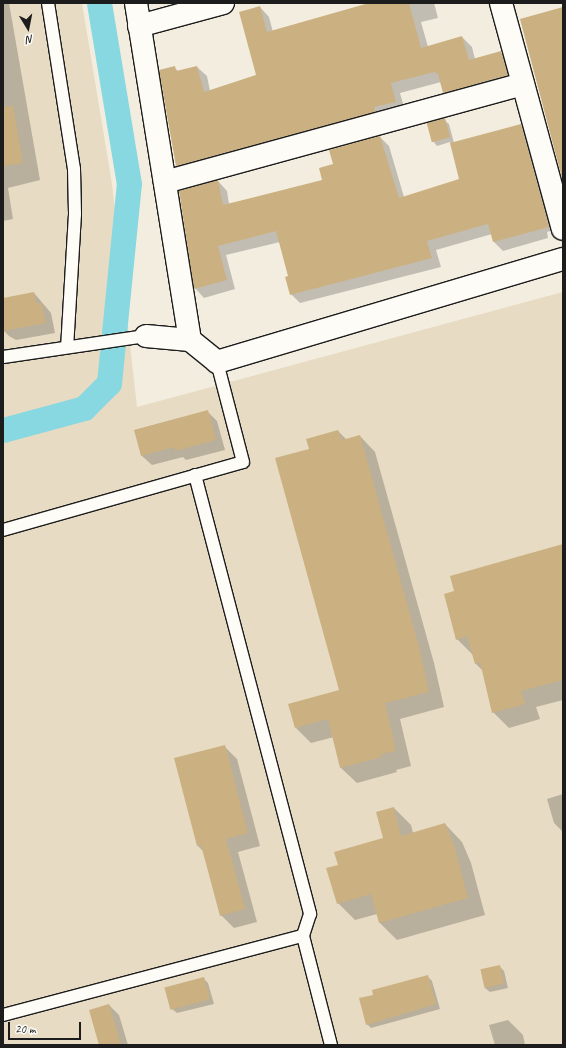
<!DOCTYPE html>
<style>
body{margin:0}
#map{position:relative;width:566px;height:1048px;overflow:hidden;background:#f3eddf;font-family:Caveat,sans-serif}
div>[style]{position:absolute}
.built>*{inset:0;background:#e7dbc3}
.shadow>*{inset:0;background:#0003}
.canal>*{height:25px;margin:-12.5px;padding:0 12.5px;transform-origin:12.5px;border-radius:12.5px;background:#87d8e0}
.building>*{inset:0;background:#cbb181;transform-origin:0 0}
.roads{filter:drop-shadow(1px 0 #1c1c1c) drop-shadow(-1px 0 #1c1c1c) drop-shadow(0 1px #1c1c1c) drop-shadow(0 -1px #1c1c1c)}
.service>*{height:12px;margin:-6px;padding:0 6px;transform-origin:6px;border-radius:6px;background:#fdfcf7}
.minor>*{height:22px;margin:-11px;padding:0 11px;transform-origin:11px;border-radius:11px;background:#fdfcf7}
.tertiary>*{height:22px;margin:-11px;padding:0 11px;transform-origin:11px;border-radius:11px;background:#fdfcf7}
span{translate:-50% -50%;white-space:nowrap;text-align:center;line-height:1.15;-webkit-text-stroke:4px #fdfcf7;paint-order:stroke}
.frame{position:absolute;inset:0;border:4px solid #1c1c1c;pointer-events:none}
.north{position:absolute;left:8px;top:8px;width:40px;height:40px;-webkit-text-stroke:3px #fdfcf7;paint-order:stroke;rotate:170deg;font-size:11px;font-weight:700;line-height:16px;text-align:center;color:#1c1c1c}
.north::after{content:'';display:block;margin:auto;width:14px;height:18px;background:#1c1c1c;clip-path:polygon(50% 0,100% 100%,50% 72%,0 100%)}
.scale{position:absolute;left:8px;top:1022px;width:73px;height:18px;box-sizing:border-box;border:2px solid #1c1c1c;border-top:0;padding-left:5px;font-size:12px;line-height:14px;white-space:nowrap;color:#1c1c1c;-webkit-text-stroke:3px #fdfcf7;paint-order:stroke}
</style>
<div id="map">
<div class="built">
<div style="clip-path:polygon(3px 3px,82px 3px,112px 184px,137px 407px,563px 292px,563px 1045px,3px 1045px)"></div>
</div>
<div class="shadow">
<div style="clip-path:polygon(3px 3px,9px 3px,40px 180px,8px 188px,13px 219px,3px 221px)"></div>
<div style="clip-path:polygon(373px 3px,434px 3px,438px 18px,421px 22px,428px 47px,462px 37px,472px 47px,475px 59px,501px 53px,511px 62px,517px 85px,454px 102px,444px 92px,441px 82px,400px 93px,405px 111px,187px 175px,177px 165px,174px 67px,179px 72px,197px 67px,207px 76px,210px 91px,257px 75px,260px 7px,269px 17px,273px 32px)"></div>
<div style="clip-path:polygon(444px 120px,449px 124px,454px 143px,521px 126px,530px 135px,556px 229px,547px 232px,548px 238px,503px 251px,494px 242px,492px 234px,436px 250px,441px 267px,300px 303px,291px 294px,290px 277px,280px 242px,226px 255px,235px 289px,204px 298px,195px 288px,218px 181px,227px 191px,229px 204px,323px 181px,334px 164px,380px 137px,389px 146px,404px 197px,461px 180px,450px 142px,437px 146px,433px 141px)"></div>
<div style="clip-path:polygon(34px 293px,51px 313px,55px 333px,16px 340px,9px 336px,3px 330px,3px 299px)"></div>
<div style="clip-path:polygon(207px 411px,217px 421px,225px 450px,186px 460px,183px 457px,152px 465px,142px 456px,135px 430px)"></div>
<div style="clip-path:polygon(338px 431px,347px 440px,360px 436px,375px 452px,434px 663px,444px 707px,400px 719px,411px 766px,396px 770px,397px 772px,357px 783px,341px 768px,334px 737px,311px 743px,296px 728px,340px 690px,310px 450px)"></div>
<div style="clip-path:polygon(563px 546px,563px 700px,536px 707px,540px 719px,509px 728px,493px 712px,483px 671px,475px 663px,473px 655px,457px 639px)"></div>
<div style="clip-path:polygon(224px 746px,237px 759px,260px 846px,238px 852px,257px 922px,234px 928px,221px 915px,204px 852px,198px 846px)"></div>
<div style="clip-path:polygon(563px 794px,563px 832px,554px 823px,547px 799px)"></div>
<div style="clip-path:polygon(394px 808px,411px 825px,413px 833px,445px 824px,462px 842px,471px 863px,485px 915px,397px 940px,380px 923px,377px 914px,355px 920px,338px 903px,339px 865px,384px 839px)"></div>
<div style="clip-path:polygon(499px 966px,504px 971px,508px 988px,490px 992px,485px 988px)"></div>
<div style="clip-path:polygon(427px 976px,432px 981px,440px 1009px,371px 1028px,366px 1023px,374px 996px)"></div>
<div style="clip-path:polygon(203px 978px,208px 983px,214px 1004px,177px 1013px,172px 1009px)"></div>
<div style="clip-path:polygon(109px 1005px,119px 1015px,128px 1045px,100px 1045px)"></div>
<div style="clip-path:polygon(508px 1020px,523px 1035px,525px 1045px,495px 1045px,489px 1025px)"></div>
</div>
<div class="canal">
<div style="left:3px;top:430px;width:84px;rotate:-15.2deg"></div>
<div style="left:84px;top:408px;width:35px;rotate:-45deg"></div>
<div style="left:109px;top:383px;width:200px;rotate:-84.3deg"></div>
<div style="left:129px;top:184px;width:183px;rotate:-99.4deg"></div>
</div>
<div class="building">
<div style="clip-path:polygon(369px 3px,409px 3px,421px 48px,462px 36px,469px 60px,501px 51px,508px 75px,443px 93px,438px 74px,434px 72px,391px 83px,396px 102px,374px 107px,375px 112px,176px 166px,159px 70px,175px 66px,176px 71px,197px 66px,204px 92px,256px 75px,239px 12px,260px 6px,267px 32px)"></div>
<div style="clip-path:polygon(563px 7px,563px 182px,520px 19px)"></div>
<div style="clip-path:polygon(13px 106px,23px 163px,3px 166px,3px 107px)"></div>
<div style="left:445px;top:118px;width:20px;height:19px;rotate:75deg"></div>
<div style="clip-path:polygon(521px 124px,549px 227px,493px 242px,488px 224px,427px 241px,432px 258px,290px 295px,285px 277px,288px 276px,276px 231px,218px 246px,227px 280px,194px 289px,179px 191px,218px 180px,223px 205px,322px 180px,319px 168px,333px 164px,329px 150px,380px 136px,399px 198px,459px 179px,450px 143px)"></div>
<div style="clip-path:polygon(34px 292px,36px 303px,41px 303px,46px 323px,3px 331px,3px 298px)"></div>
<div style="clip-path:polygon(208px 410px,216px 440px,175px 451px,174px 447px,141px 456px,134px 430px)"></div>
<div style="clip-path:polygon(338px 430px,342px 440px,360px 435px,419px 647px,429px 692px,385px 703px,396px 751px,381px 754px,382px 757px,340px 768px,328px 719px,295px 728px,288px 704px,339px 690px,275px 458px,309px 449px,306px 439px)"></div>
<div style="clip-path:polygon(563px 544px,563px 680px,521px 691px,525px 704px,492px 713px,480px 662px,475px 664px,467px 636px,456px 640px,444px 594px,454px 591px,450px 576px)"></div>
<div style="clip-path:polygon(225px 745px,248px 833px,226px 839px,245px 909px,220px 916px,201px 845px,197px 846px,174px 758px)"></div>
<div style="clip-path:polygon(394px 807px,401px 836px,445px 823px,454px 845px,468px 898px,379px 923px,371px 894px,337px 904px,326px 868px,338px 865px,334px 852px,383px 838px,376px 812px)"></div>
<div style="left:500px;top:965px;width:19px;height:20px;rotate:78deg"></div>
<div style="clip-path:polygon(428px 975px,436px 1004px,366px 1025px,359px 998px,373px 995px,372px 990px)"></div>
<div style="left:204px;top:977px;width:23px;height:41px;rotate:75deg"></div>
<div style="clip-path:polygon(109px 1004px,121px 1045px,99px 1045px,89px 1010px)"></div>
</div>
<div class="roads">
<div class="service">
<div style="left:48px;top:3px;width:168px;rotate:81.1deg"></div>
<div style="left:74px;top:169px;width:45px;rotate:88.7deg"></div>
<div style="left:75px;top:214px;width:133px;rotate:93.4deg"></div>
<div style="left:3px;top:357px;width:145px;rotate:-8.4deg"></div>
<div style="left:195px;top:475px;width:454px;rotate:75.3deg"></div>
<div style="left:310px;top:914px;width:23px;rotate:108deg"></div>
<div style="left:303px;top:936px;width:113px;rotate:75.6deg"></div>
<div style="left:3px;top:530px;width:249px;rotate:-15.8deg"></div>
<div style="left:243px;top:462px;width:103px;rotate:-104.6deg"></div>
<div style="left:3px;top:1015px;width:310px;rotate:-14.8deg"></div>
</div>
<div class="minor">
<div style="left:136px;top:3px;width:341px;rotate:80.9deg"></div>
<div style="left:501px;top:3px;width:234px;rotate:74.7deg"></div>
<div style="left:139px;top:26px;width:87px;rotate:-15.3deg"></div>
<div style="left:165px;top:182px;width:371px;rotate:-15.3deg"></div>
<div style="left:146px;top:336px;width:44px;rotate:5.2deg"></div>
<div style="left:190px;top:340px;width:35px;rotate:39deg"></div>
</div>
<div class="tertiary">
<div style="left:217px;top:362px;width:361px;rotate:-16.6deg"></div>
</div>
</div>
<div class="frame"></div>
<div class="north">N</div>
<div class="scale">20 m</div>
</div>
